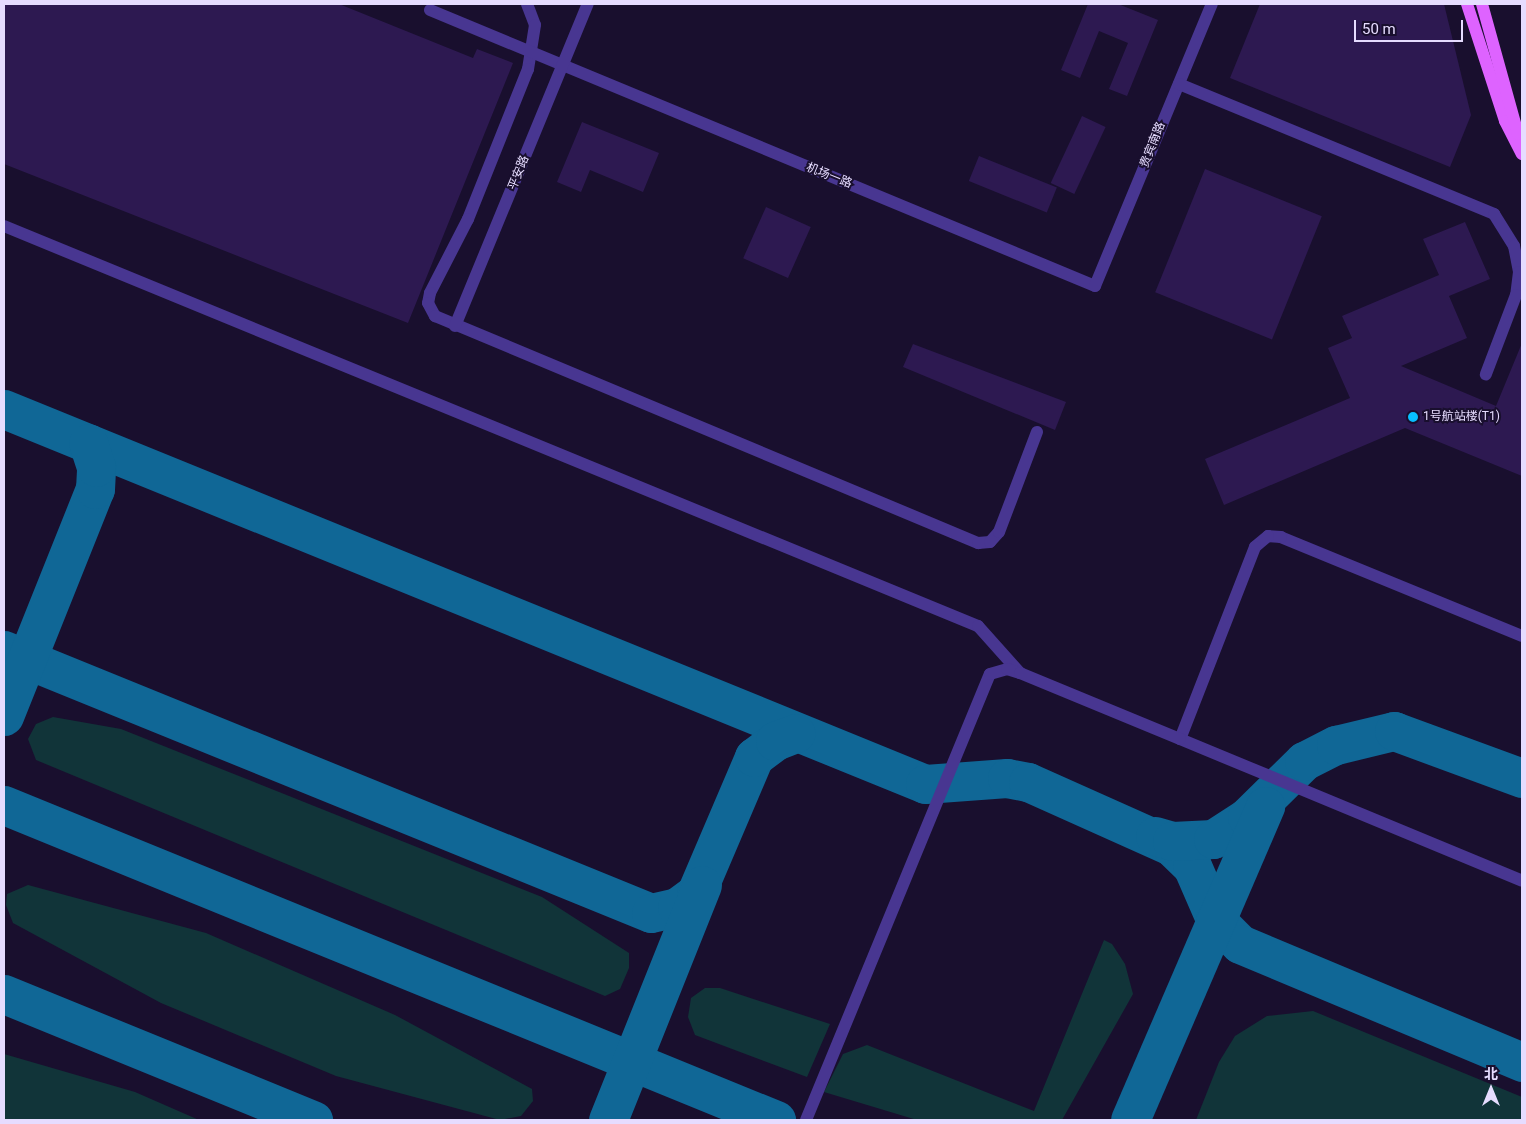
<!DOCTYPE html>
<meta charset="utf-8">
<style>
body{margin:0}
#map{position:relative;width:1526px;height:1124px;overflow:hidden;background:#190f2e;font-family:Roboto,"Noto Sans SC",sans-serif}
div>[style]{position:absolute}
.green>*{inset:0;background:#113439}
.taxiway>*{height:39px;margin:-19.5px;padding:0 19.5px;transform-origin:19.5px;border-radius:19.5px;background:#106796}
.building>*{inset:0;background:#2d1951;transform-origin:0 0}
.minor>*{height:12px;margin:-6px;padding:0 6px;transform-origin:6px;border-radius:6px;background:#483691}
.major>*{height:12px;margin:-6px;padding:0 6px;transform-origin:6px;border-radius:6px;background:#de63ff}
.dots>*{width:14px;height:14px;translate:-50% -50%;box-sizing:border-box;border:2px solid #190f2e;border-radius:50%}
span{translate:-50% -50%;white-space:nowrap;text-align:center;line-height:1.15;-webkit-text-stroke:4px #190f2e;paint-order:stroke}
.street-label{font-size:12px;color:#e6dcff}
.poi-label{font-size:12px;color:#e6dcff}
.left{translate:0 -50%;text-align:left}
.frame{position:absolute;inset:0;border:5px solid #e6dcff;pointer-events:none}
.north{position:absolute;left:1466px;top:1064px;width:50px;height:50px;-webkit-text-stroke:4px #190f2e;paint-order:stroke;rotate:0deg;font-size:14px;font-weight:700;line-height:20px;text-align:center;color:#e6dcff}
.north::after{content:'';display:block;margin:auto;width:18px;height:22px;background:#e6dcff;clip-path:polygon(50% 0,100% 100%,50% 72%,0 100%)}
.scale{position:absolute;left:1354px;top:20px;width:109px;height:22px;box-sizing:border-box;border:2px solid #e6dcff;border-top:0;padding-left:6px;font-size:15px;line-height:18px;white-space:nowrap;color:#e6dcff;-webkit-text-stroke:4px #190f2e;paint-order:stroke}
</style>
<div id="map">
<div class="green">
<div style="clip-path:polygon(53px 717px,121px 729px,542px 897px,629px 953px,629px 968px,620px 989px,605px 996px,36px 760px,28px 739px,36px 724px)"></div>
<div style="clip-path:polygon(28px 885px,206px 933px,395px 1015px,532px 1089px,533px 1101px,521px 1116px,500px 1120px,336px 1076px,161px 1003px,13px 923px,6px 905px,7px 894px)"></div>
<div style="clip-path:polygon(1104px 940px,1112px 944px,1125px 964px,1133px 994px,1062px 1120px,917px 1120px,824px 1092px,843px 1054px,867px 1045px,1034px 1111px)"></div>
<div style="clip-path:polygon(705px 988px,720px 988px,830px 1024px,807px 1077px,695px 1035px,688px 1017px,691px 998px)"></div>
<div style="clip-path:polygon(1313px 1011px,1522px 1097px,1522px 1120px,1196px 1120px,1219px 1062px,1235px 1036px,1267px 1016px)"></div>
<div style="clip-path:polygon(4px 1054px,135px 1092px,199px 1120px,4px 1120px)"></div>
</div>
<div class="taxiway">
<div style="left:4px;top:409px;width:994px;rotate:22.15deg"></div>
<div style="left:925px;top:784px;width:82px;rotate:-4.2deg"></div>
<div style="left:1007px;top:778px;width:21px;rotate:11deg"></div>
<div style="left:1028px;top:782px;width:157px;rotate:24.1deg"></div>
<div style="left:1171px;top:846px;width:29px;rotate:44deg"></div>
<div style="left:1192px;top:866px;width:58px;rotate:66.5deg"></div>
<div style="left:1215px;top:919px;width:35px;rotate:45deg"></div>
<div style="left:1240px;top:944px;width:306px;rotate:22.7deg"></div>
<div style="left:4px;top:650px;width:698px;rotate:22.12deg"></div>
<div style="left:651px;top:913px;width:27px;rotate:-13deg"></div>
<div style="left:677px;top:907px;width:24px;rotate:-36deg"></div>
<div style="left:696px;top:893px;width:148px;rotate:-66.9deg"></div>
<div style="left:754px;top:757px;width:26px;rotate:-37deg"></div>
<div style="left:775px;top:741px;width:22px;rotate:-21deg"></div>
<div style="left:4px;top:716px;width:245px;rotate:-68.2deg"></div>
<div style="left:95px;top:489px;width:22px;rotate:-87deg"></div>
<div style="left:96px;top:467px;width:25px;rotate:-108deg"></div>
<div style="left:4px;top:805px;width:834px;rotate:22.2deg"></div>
<div style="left:1155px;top:836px;width:18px;rotate:16deg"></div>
<div style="left:1172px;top:841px;width:41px;rotate:-2.8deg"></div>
<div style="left:1213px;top:839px;width:40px;rotate:-32.9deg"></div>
<div style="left:1247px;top:817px;width:80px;rotate:-44.5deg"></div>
<div style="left:1304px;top:761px;width:36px;rotate:-27deg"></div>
<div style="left:1336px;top:745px;width:60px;rotate:-13.6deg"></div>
<div style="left:1394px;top:731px;width:136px;rotate:20.2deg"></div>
<div style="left:4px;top:994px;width:334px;rotate:22.2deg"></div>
<div style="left:608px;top:1120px;width:253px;rotate:-68.2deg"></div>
<div style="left:1130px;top:1120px;width:342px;rotate:-66.7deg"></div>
</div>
<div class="building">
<div style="clip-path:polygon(4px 4px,339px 4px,473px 58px,477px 49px,513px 63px,408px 323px,4px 164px)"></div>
<div style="clip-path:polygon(1088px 4px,1118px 4px,1158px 20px,1127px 96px,1109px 89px,1128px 43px,1099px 31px,1080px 78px,1061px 70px)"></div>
<div style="clip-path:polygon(1260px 4px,1444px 4px,1471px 115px,1450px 167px,1230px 78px)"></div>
<div style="left:1082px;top:116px;width:26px;height:74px;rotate:25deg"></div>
<div style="clip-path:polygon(582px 122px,659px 153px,643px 192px,590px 170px,581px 192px,557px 182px)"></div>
<div style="left:979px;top:156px;width:84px;height:27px;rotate:22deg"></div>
<div style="left:1205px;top:169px;width:126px;height:133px;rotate:22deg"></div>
<div style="left:766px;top:207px;width:49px;height:56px;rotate:24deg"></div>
<div style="clip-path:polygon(1465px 222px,1490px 279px,1449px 296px,1467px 338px,1401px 366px,1496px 406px,1522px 343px,1522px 476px,1405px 428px,1224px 505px,1205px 459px,1350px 398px,1328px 348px,1352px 338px,1342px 316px,1439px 275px,1423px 239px)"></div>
<div style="clip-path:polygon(913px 344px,1066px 402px,1055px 430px,903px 367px)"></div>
</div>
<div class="minor">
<div style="left:527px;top:4px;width:22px;rotate:69deg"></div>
<div style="left:535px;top:25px;width:45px;rotate:99deg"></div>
<div style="left:528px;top:69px;width:162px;rotate:111.8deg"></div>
<div style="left:468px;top:219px;width:83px;rotate:117.2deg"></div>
<div style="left:430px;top:293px;width:10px;rotate:101deg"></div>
<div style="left:428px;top:303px;width:15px;rotate:62deg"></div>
<div style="left:435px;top:316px;width:589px;rotate:22.69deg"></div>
<div style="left:978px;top:543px;width:12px;rotate:-5deg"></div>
<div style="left:990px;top:542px;width:13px;rotate:-48deg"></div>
<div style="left:999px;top:532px;width:107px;rotate:-69.2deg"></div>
<div style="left:430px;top:10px;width:720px;rotate:22.54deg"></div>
<div style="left:1095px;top:286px;width:305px;rotate:-67.5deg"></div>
<div style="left:1179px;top:84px;width:341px;rotate:22.4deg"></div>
<div style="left:1494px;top:214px;width:38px;rotate:58deg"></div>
<div style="left:1514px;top:246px;width:26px;rotate:79deg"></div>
<div style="left:1519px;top:272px;width:23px;rotate:97deg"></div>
<div style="left:1516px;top:295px;width:85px;rotate:110.8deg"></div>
<div style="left:4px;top:226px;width:1053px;rotate:22.33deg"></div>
<div style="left:978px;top:626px;width:63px;rotate:48.2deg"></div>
<div style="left:455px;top:326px;width:348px;rotate:-67.6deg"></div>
<div style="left:1522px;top:636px;width:261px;rotate:-157.7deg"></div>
<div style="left:1281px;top:537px;width:13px;rotate:-176deg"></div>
<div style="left:1268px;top:536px;width:17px;rotate:140deg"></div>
<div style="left:1255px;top:547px;width:206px;rotate:111.3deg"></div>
<div style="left:1180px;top:739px;width:370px;rotate:22.5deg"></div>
<div style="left:806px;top:1120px;width:482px;rotate:-67.6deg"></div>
<div style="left:990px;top:674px;width:18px;rotate:-16deg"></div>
<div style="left:1007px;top:669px;width:14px;rotate:17deg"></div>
<div style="left:1020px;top:673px;width:173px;rotate:22.4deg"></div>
</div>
<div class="major">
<div style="left:1467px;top:4px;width:123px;rotate:72deg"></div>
<div style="left:1505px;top:121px;width:37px;rotate:63deg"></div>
<div style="left:1482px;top:4px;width:135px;rotate:74.5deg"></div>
</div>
<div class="dots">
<div style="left:1413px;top:417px;background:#08bfff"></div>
</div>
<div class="street-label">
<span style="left:1153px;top:145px;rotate:-68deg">贵宾南路</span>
<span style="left:519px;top:173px;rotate:-68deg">平安路</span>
<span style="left:829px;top:176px;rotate:22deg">机场一路</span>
</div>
<div class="poi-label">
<span class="left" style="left:1423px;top:417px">1号航站楼(T1)</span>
</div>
<div class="frame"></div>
<div class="north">北</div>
<div class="scale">50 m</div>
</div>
